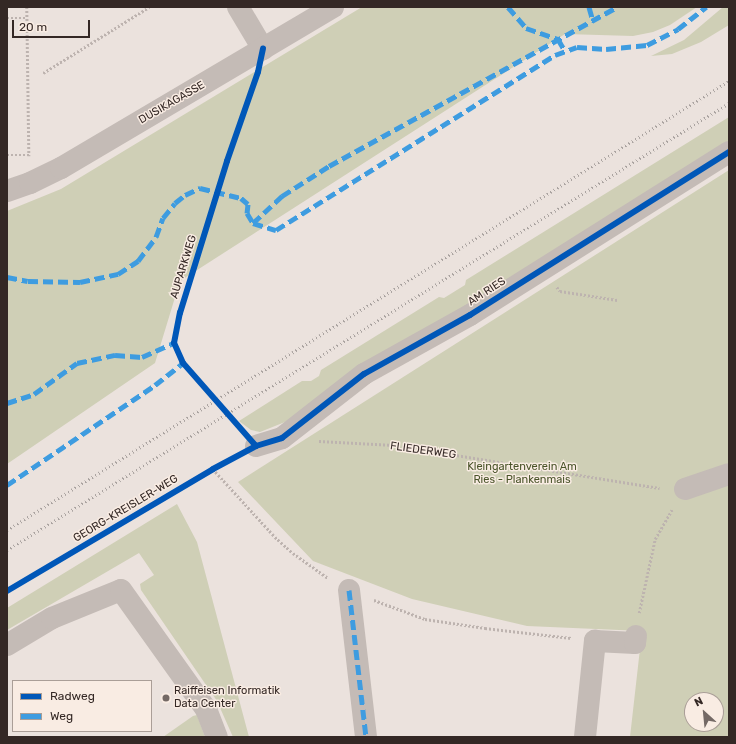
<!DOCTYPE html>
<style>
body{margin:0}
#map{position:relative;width:736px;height:744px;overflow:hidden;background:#ebe2dd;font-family:Rubik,sans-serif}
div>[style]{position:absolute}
.green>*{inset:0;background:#cfcfb6}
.path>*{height:2.5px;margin-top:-1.25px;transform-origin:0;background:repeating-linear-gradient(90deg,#bdb3af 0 2px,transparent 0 4px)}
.minor>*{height:22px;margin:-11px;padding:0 11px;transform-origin:11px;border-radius:11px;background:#c4bbb6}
.rail>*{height:3px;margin-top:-1.5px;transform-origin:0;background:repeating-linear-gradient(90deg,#aba4a1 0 1px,transparent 0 4px)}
.quiet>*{height:5px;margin-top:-2.5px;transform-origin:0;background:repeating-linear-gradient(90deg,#3e9ce0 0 10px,transparent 0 15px)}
.cycleway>*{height:6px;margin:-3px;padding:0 3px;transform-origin:3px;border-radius:3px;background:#0057b8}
.dots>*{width:11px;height:11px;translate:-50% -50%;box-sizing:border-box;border:2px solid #f9ece3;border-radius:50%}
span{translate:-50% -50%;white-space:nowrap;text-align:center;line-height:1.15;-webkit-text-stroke:3px #f9ece3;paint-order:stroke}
.street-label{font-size:11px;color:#342825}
.park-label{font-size:11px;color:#495329}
.poi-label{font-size:11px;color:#342825}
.left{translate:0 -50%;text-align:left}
.frame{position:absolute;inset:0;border:8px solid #342825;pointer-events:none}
.legend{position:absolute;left:12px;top:680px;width:140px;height:52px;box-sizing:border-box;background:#f9ece3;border:1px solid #aa9e97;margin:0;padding:5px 7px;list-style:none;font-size:12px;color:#342825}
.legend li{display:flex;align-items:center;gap:8px;height:20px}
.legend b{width:20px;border:1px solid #aa9e97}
.north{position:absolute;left:684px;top:692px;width:40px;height:40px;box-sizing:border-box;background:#f9ece3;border:1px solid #aa9e97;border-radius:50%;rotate:333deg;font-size:11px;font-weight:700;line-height:16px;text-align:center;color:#342825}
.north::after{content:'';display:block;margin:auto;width:14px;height:18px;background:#746965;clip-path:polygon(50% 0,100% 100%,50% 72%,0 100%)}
.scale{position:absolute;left:12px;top:20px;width:78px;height:18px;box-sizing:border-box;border:2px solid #342825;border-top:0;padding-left:5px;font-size:12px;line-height:14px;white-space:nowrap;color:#342825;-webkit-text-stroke:3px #f9ece3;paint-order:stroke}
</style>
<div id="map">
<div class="green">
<div style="clip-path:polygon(362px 7px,697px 7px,670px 25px,653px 32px,633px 36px,565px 34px,180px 281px,155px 363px,7px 464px,7px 211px,61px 189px)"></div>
<div style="clip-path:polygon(723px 7px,729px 7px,729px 25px,701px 42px,672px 54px,651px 56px,684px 40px)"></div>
<div style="clip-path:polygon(729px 117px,729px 144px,285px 422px,260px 432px,251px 430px,239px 421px,302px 381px,311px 381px,319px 376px,321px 370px,439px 297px,444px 298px,465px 285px,466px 280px)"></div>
<div style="clip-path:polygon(evenodd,729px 170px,728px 737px,630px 737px,642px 631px,527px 626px,412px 599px,313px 561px,238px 482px,729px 170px,692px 700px,716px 700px,716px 724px,692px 724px,692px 700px)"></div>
<div style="clip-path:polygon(177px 504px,197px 542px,249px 737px,233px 737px,217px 701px,141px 590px,140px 584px,154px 575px,139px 553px,7px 630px,7px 608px)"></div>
<div style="clip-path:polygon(197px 715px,205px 737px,163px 737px,193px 716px)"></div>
</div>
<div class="path">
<div style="left:27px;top:7px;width:149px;rotate:89.2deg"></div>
<div style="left:7px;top:18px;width:20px"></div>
<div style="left:43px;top:73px;width:125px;rotate:-31.9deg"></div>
<div style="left:7px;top:155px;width:22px"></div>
<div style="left:557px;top:287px;width:5px;rotate:53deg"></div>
<div style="left:560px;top:291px;width:58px;rotate:9deg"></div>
<div style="left:319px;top:441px;width:75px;rotate:3.1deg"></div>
<div style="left:394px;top:445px;width:269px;rotate:9.2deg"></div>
<div style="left:213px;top:469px;width:92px;rotate:47.6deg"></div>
<div style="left:275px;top:537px;width:24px;rotate:42deg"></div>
<div style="left:293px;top:553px;width:43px;rotate:35.5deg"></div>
<div style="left:374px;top:600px;width:54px;rotate:20.4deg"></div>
<div style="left:425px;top:619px;width:61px;rotate:8.5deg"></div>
<div style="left:485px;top:628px;width:87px;rotate:6.6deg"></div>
<div style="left:639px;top:613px;width:76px;rotate:-77.8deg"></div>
<div style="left:655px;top:539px;width:34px;rotate:-60deg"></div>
</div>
<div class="minor">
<div style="left:238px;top:7px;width:49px;rotate:59.2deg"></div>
<div style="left:7px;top:191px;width:24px;rotate:-19deg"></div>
<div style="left:30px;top:183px;width:34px;rotate:-26deg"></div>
<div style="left:61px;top:168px;width:316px;rotate:-30.6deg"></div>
<div style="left:256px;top:446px;width:27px;rotate:-17deg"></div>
<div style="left:282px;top:438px;width:104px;rotate:-38deg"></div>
<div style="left:364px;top:374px;width:121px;rotate:-29.1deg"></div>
<div style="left:470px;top:315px;width:306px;rotate:-32.2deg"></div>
<div style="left:685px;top:489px;width:46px;rotate:-18.8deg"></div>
<div style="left:349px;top:590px;width:148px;rotate:83.4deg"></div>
<div style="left:7px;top:645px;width:52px;rotate:-31deg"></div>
<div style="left:52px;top:618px;width:74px;rotate:-22.1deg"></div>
<div style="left:121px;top:590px;width:146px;rotate:54.5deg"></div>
<div style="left:206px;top:709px;width:30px;rotate:69deg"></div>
<div style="left:585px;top:737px;width:97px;rotate:-84.1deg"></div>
<div style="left:595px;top:641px;width:40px;rotate:2.9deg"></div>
<div style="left:635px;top:643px;width:7px;rotate:-82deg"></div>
</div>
<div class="rail">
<div style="left:7px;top:530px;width:850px;rotate:-31.88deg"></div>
<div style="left:7px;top:550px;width:849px;rotate:-31.76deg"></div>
</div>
<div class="quiet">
<div style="left:508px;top:7px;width:28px;rotate:49deg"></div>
<div style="left:526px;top:28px;width:34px;rotate:19deg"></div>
<div style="left:558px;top:39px;width:14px;rotate:60deg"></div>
<div style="left:589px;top:7px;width:15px;rotate:74deg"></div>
<div style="left:253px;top:223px;width:40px;rotate:-43deg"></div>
<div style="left:282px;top:196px;width:56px;rotate:-32.6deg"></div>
<div style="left:329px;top:166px;width:329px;rotate:-28.9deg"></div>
<div style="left:7px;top:277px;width:21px;rotate:11deg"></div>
<div style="left:28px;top:281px;width:52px;rotate:1.1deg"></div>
<div style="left:80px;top:282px;width:39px;rotate:-12deg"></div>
<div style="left:118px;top:274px;width:24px;rotate:-33deg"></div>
<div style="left:138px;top:261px;width:30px;rotate:-53deg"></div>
<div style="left:156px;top:237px;width:20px;rotate:-70deg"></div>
<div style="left:163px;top:218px;width:19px;rotate:-51deg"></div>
<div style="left:175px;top:203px;width:13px;rotate:-39deg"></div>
<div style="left:185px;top:195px;width:17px;rotate:-25deg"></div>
<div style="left:200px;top:188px;width:42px;rotate:13.7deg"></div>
<div style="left:241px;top:198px;width:9px;rotate:41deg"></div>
<div style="left:248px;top:204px;width:9px;rotate:96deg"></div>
<div style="left:247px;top:213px;width:12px;rotate:59deg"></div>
<div style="left:253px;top:223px;width:24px;rotate:17deg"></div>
<div style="left:276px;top:230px;width:329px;rotate:-32.1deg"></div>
<div style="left:555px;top:55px;width:23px;rotate:-20deg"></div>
<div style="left:577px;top:47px;width:29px;rotate:4deg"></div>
<div style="left:606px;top:49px;width:41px;rotate:-5.6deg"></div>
<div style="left:647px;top:45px;width:35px;rotate:-27deg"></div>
<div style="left:678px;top:29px;width:36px;rotate:-38deg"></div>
<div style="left:7px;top:403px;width:28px;rotate:-18deg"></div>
<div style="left:34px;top:394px;width:53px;rotate:-35.8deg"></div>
<div style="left:77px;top:363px;width:39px;rotate:-12deg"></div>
<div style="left:115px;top:355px;width:27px;rotate:4deg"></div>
<div style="left:142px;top:357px;width:35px;rotate:-24deg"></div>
<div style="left:7px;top:485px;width:179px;rotate:-34deg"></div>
<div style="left:155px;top:385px;width:36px;rotate:-38deg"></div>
<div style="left:349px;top:590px;width:148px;rotate:83.4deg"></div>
</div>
<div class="cycleway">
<div style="left:256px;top:446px;width:111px;rotate:-131.3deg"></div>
<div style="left:183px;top:363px;width:22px;rotate:-114deg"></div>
<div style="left:174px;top:343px;width:31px;rotate:-79deg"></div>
<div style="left:180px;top:313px;width:159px;rotate:-72.8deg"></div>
<div style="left:227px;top:161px;width:94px;rotate:-70.8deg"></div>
<div style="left:258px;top:72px;width:24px;rotate:-78deg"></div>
<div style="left:7px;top:591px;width:239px;rotate:-30.6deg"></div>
<div style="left:213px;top:469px;width:49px;rotate:-28.1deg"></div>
<div style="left:256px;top:446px;width:27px;rotate:-17deg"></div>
<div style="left:282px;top:438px;width:104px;rotate:-38deg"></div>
<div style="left:364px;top:374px;width:121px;rotate:-29.1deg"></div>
<div style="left:470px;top:315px;width:306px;rotate:-32.2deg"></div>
</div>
<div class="dots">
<div style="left:166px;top:698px;background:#746965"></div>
</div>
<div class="street-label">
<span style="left:172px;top:103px;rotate:-30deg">DUSIKAGASSE</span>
<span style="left:184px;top:267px;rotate:-73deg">AUPARKWEG</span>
<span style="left:487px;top:292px;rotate:-33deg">AM RIES</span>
<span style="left:423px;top:451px;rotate:8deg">FLIEDERWEG</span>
<span style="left:126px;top:509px;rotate:-31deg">GEORG-KREISLER-WEG</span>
</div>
<div class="park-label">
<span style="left:522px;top:474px">Kleingartenverein Am<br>Ries - Plankenmais</span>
</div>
<div class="poi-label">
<span class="left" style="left:174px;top:698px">Raiffeisen Informatik<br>Data Center</span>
</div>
<div class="frame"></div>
<ul class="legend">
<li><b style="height:5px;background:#0057b8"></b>Radweg</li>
<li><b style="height:5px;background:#3e9ce0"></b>Weg</li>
</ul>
<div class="north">N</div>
<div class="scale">20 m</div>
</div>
